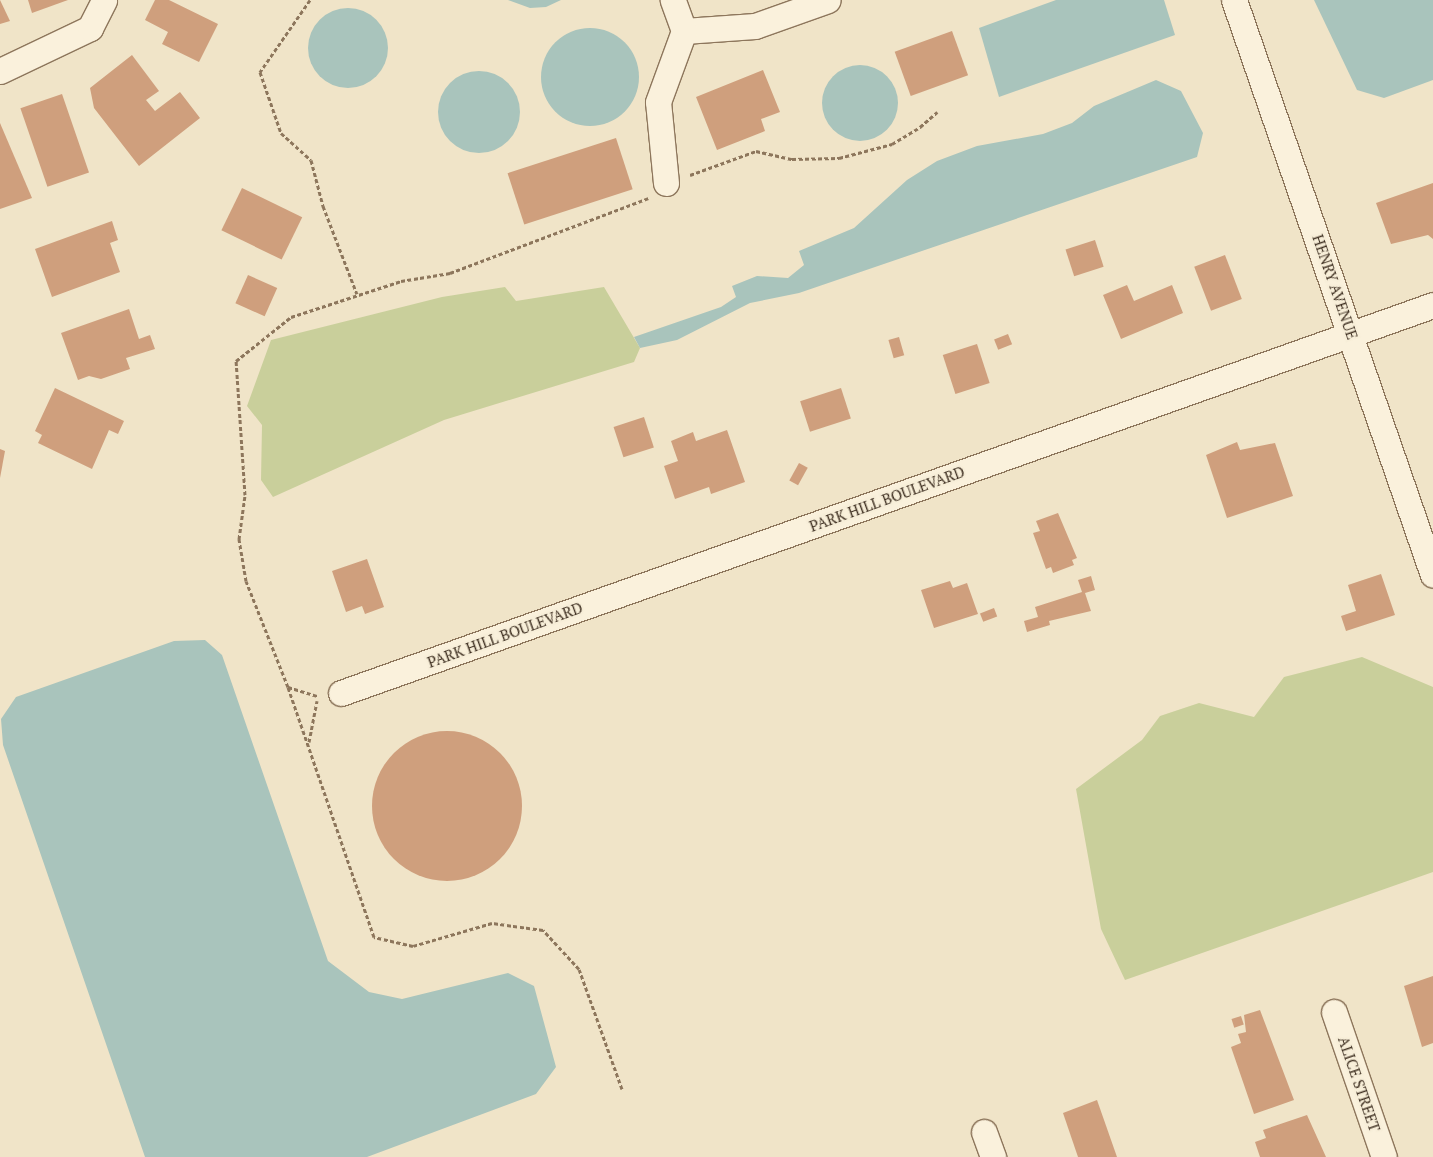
<!DOCTYPE html>
<style>
body{margin:0}
#map{position:relative;width:1433px;height:1157px;overflow:hidden;background:#f0e4c8;font-family:"PT Serif",serif}
div>[style]{position:absolute}
.green>*{inset:0;background:#c9cf9b}
.water>*{inset:0;background:#a9c4bc}
.round{border-radius:50%}
.building>*{inset:0;background:#cf9f7d;transform-origin:0 0}
.path>*{height:3px;margin-top:-1.5px;transform-origin:0;background:repeating-linear-gradient(90deg,#8d765c 0 4px,transparent 0 6.5px)}
.roads{filter:drop-shadow(1px 0 #8d765c) drop-shadow(-1px 0 #8d765c) drop-shadow(0 1px #8d765c) drop-shadow(0 -1px #8d765c)}
.minor>*{height:25px;margin:-12.5px;padding:0 12.5px;transform-origin:12.5px;border-radius:12.5px;background:#faf1dc}
span{translate:-50% -50%;white-space:nowrap;text-align:center;line-height:1.15;-webkit-text-stroke:4.5px #f7eed8;paint-order:stroke}
.street-label{font-size:15px;color:#3d2e20}
</style>
<div id="map">
<div class="green">
<div style="clip-path:polygon(505px 287px,516px 301px,604px 287px,640px 348px,634px 362px,444px 420px,273px 497px,261px 480px,262px 425px,247px 406px,271px 340px,442px 297px)"></div>
<div style="clip-path:polygon(1362px 657px,1433px 687px,1433px 872px,1125px 980px,1101px 929px,1076px 789px,1142px 740px,1160px 716px,1199px 703px,1254px 717px,1284px 677px)"></div>
</div>
<div class="water">
<div style="clip-path:polygon(508px 0,561px 0,546px 7px,530px 8px)"></div>
<div style="clip-path:polygon(1056px 0,1164px 0,1175px 35px,999px 97px,979px 28px)"></div>
<div style="clip-path:polygon(1314px 0,1433px 0,1433px 80px,1384px 98px,1357px 90px)"></div>
<div class="round" style="left:308px;top:8px;width:80px;height:80px"></div>
<div class="round" style="left:541px;top:28px;width:98px;height:98px"></div>
<div class="round" style="left:822px;top:65px;width:76px;height:76px"></div>
<div class="round" style="left:438px;top:71px;width:82px;height:82px"></div>
<div style="clip-path:polygon(1156px 80px,1181px 91px,1203px 133px,1197px 157px,799px 293px,750px 303px,677px 340px,640px 348px,634px 337px,721px 307px,736px 297px,732px 286px,757px 276px,788px 278px,804px 265px,799px 251px,854px 228px,907px 180px,937px 161px,977px 146px,1043px 134px,1072px 123px,1094px 106px)"></div>
<div style="clip-path:polygon(205px 640px,222px 655px,328px 961px,369px 992px,402px 999px,508px 973px,534px 986px,556px 1067px,536px 1094px,367px 1157px,145px 1157px,3px 745px,1px 719px,16px 697px,174px 641px)"></div>
</div>
<div class="building">
<div style="clip-path:polygon(0 0,10px 21px,0 24px)"></div>
<div style="clip-path:polygon(28px 0,68px 0,32px 13px)"></div>
<div style="clip-path:polygon(155px 0,169px 0,218px 24px,199px 62px,162px 44px,168px 32px,145px 20px)"></div>
<div style="left:952px;top:31px;width:47px;height:61px;rotate:70deg"></div>
<div style="clip-path:polygon(132px 55px,159px 91px,146px 100px,155px 111px,180px 92px,200px 118px,139px 166px,94px 108px,90px 88px)"></div>
<div style="clip-path:polygon(763px 70px,780px 112px,761px 119px,765px 131px,717px 150px,696px 97px)"></div>
<div style="left:62px;top:94px;width:83px;height:44px;rotate:71deg"></div>
<div style="clip-path:polygon(0 123px,32px 198px,0 209px)"></div>
<div style="left:616px;top:138px;width:54px;height:114px;rotate:72deg"></div>
<div style="clip-path:polygon(1433px 183px,1433px 239px,1428px 235px,1391px 244px,1376px 203px)"></div>
<div style="left:242px;top:188px;width:67px;height:47px;rotate:26deg"></div>
<div style="clip-path:polygon(112px 221px,118px 240px,110px 243px,120px 272px,52px 297px,35px 249px)"></div>
<div style="left:1095px;top:240px;width:28px;height:31px;rotate:72deg"></div>
<div style="left:1225px;top:255px;width:47px;height:33px;rotate:69deg"></div>
<div style="left:248px;top:275px;width:32px;height:31px;rotate:24deg"></div>
<div style="clip-path:polygon(1127px 285px,1134px 301px,1172px 285px,1183px 313px,1121px 339px,1103px 295px)"></div>
<div style="clip-path:polygon(129px 309px,139px 339px,150px 335px,155px 349px,126px 358px,130px 369px,101px 379px,89px 376px,78px 380px,61px 333px)"></div>
<div style="left:1008px;top:334px;width:11px;height:15px;rotate:68deg"></div>
<div style="left:899px;top:337px;width:19px;height:11px;rotate:74deg"></div>
<div style="left:977px;top:344px;width:41px;height:36px;rotate:72deg"></div>
<div style="clip-path:polygon(55px 388px,124px 421px,118px 434px,109px 430px,92px 469px,38px 443px,42px 435px,35px 431px)"></div>
<div style="left:841px;top:388px;width:32px;height:43px;rotate:72deg"></div>
<div style="left:644px;top:417px;width:32px;height:32px;rotate:72deg"></div>
<div style="clip-path:polygon(727px 430px,745px 482px,711px 494px,709px 487px,675px 499px,664px 466px,678px 461px,671px 441px,693px 432px,696px 441px)"></div>
<div style="clip-path:polygon(1237px 442px,1240px 450px,1275px 443px,1293px 496px,1227px 518px,1206px 455px)"></div>
<div style="clip-path:polygon(0 449px,5px 451px,0 478px)"></div>
<div style="left:799px;top:463px;width:10px;height:20px;rotate:29deg"></div>
<div style="clip-path:polygon(1058px 513px,1077px 558px,1072px 560px,1074px 565px,1053px 573px,1051px 567px,1046px 569px,1033px 533px,1040px 531px,1036px 521px)"></div>
<div style="clip-path:polygon(367px 559px,384px 607px,365px 614px,362px 606px,346px 612px,332px 571px)"></div>
<div style="clip-path:polygon(1381px 574px,1395px 615px,1346px 631px,1341px 616px,1356px 611px,1348px 585px)"></div>
<div style="clip-path:polygon(1091px 576px,1095px 590px,1085px 593px,1091px 611px,1049px 621px,1050px 625px,1027px 632px,1024px 621px,1038px 617px,1035px 607px,1082px 592px,1078px 580px)"></div>
<div style="clip-path:polygon(950px 581px,953px 588px,967px 583px,978px 614px,934px 628px,921px 590px)"></div>
<div style="left:994px;top:608px;width:9px;height:15px;rotate:69deg"></div>
<div class="round" style="left:372px;top:731px;width:150px;height:150px"></div>
<div style="clip-path:polygon(1433px 976px,1433px 1043px,1422px 1047px,1404px 986px)"></div>
<div style="clip-path:polygon(1260px 1010px,1294px 1100px,1254px 1114px,1231px 1047px,1241px 1043px,1238px 1034px,1246px 1032px,1244px 1015px)"></div>
<div style="left:1241px;top:1016px;width:9px;height:10px;rotate:72deg"></div>
<div style="clip-path:polygon(1097px 1100px,1117px 1157px,1078px 1157px,1063px 1113px)"></div>
<div style="clip-path:polygon(1307px 1115px,1326px 1157px,1260px 1157px,1255px 1142px,1266px 1138px,1263px 1130px)"></div>
</div>
<div class="path">
<div style="left:310px;top:0;width:88px;rotate:124.8deg"></div>
<div style="left:260px;top:72px;width:65px;rotate:71deg"></div>
<div style="left:281px;top:133px;width:40px;rotate:42deg"></div>
<div style="left:311px;top:160px;width:48px;rotate:75.4deg"></div>
<div style="left:323px;top:206px;width:94px;rotate:68.9deg"></div>
<div style="left:690px;top:175px;width:70px;rotate:-20deg"></div>
<div style="left:756px;top:151px;width:37px;rotate:13deg"></div>
<div style="left:792px;top:159px;width:47px;rotate:-1.2deg"></div>
<div style="left:839px;top:158px;width:55px;rotate:-14.8deg"></div>
<div style="left:892px;top:144px;width:33px;rotate:-31deg"></div>
<div style="left:920px;top:127px;width:23px;rotate:-41deg"></div>
<div style="left:288px;top:687px;width:31px;rotate:17deg"></div>
<div style="left:309px;top:742px;width:42px;rotate:-79deg"></div>
<div style="left:622px;top:1089px;width:127px;rotate:-109.7deg"></div>
<div style="left:579px;top:969px;width:53px;rotate:-132.7deg"></div>
<div style="left:543px;top:930px;width:51px;rotate:-172.2deg"></div>
<div style="left:492px;top:923px;width:82px;rotate:163.8deg"></div>
<div style="left:413px;top:946px;width:40px;rotate:-167deg"></div>
<div style="left:374px;top:937px;width:264px;rotate:-109deg"></div>
<div style="left:288px;top:687px;width:114px;rotate:-111.6deg"></div>
<div style="left:246px;top:581px;width:43px;rotate:-99.5deg"></div>
<div style="left:239px;top:539px;width:44px;rotate:-82.2deg"></div>
<div style="left:245px;top:495px;width:134px;rotate:-93.8deg"></div>
<div style="left:236px;top:361px;width:70px;rotate:-38.7deg"></div>
<div style="left:291px;top:317px;width:116px;rotate:-18.1deg"></div>
<div style="left:401px;top:281px;width:50px;rotate:-9.3deg"></div>
<div style="left:450px;top:273px;width:212px;rotate:-20.7deg"></div>
</div>
<div class="roads">
<div class="minor">
<div style="left:1234px;top:0;width:608px;rotate:70.91deg"></div>
<div style="left:684px;top:31px;width:71px;rotate:-4deg"></div>
<div style="left:755px;top:26px;width:77px;rotate:-19.6deg"></div>
<div style="left:0;top:71px;width:100px;rotate:-25.5deg"></div>
<div style="left:90px;top:28px;width:31px;rotate:-63deg"></div>
<div style="left:666px;top:183px;width:81px;rotate:-95.6deg"></div>
<div style="left:658px;top:102px;width:76px;rotate:-69.9deg"></div>
<div style="left:684px;top:31px;width:33px;rotate:-110deg"></div>
<div style="left:341px;top:693px;width:1159px;rotate:-19.56deg"></div>
<div style="left:1334px;top:1012px;width:153px;rotate:71deg"></div>
<div style="left:984px;top:1132px;width:27px;rotate:70deg"></div>
</div>
</div>
<div class="street-label">
<span style="left:1335px;top:287px;rotate:71deg">HENRY AVENUE</span>
<span style="left:887px;top:499px;rotate:-20deg">PARK HILL BOULEVARD</span>
<span style="left:505px;top:635px;rotate:-20deg">PARK HILL BOULEVARD</span>
<span style="left:1359px;top:1084px;rotate:71deg">ALICE STREET</span>
</div>
</div>
